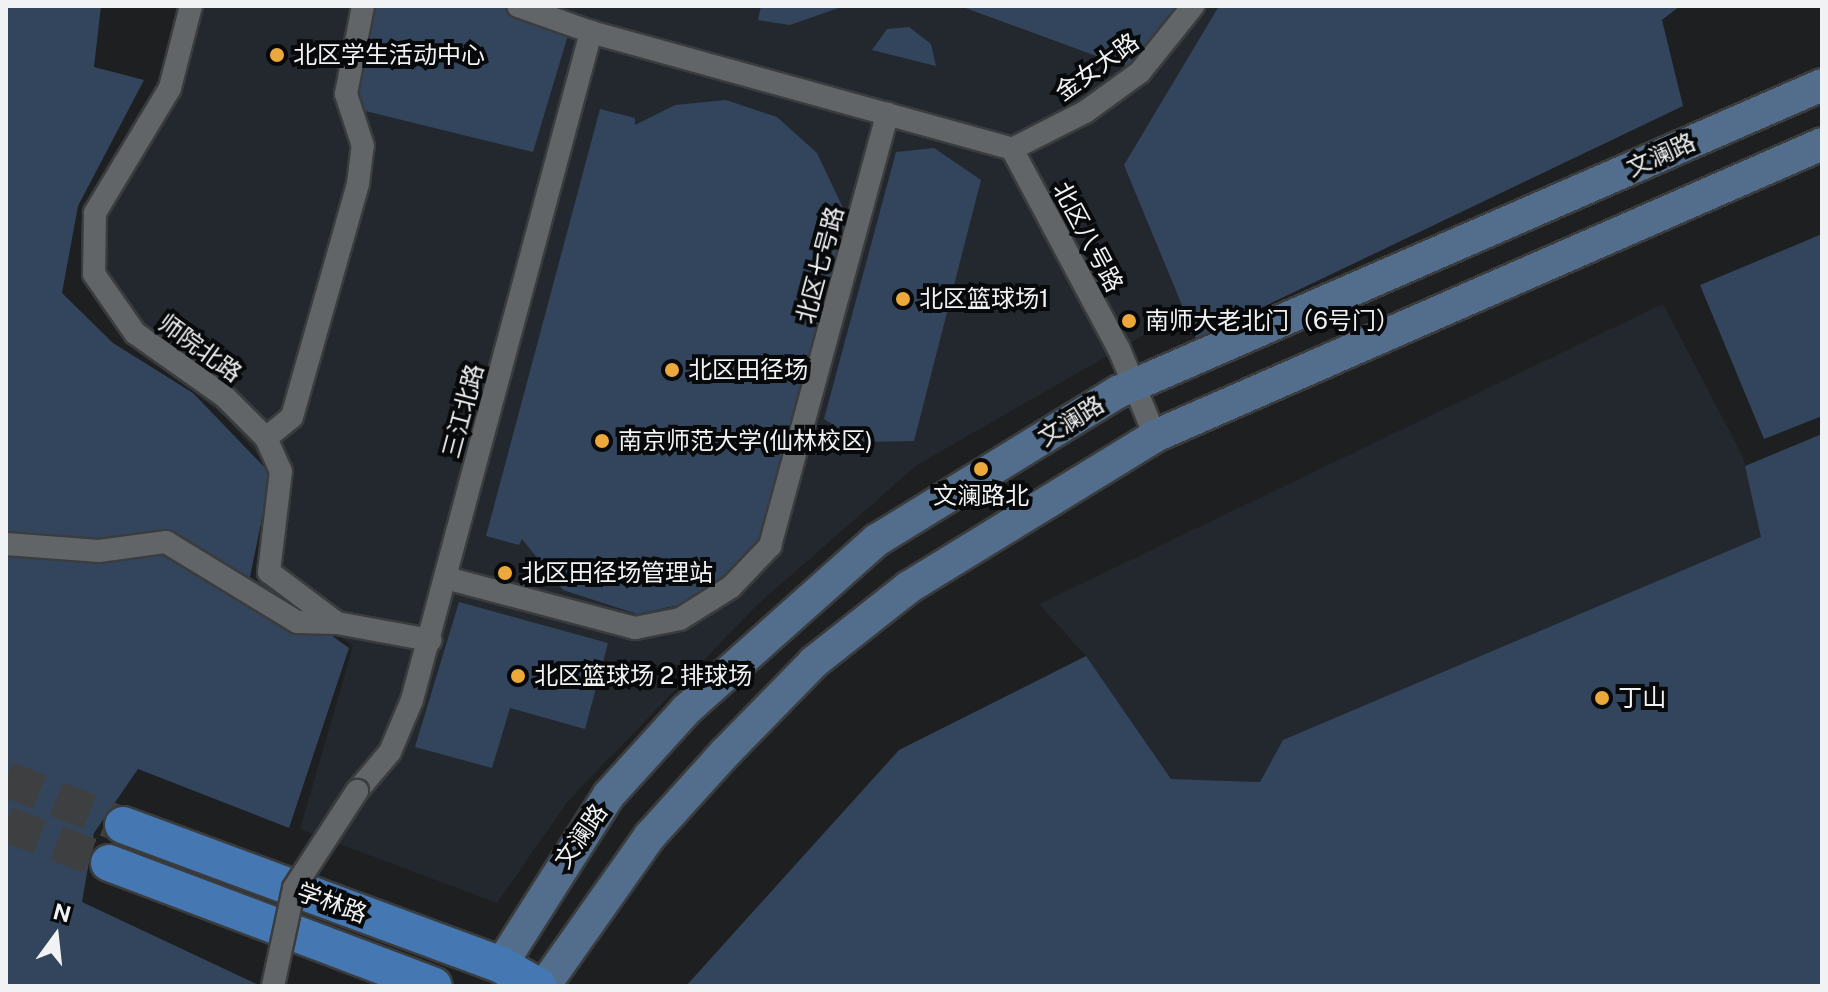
<!DOCTYPE html>
<meta charset="utf-8">
<style>
body{margin:0}
#map{position:relative;width:1828px;height:992px;overflow:hidden;background:#1d1f21;font-family:"Public Sans","Noto Sans SC",sans-serif}
div>[style]{position:absolute}
.built>*{inset:0;background:#23282f}
.green>*{inset:0;background:#32455d}
.primary-tunnel>*{height:36px;margin-top:-18px;transform-origin:0;background:repeating-linear-gradient(90deg,#3d3f41 0 36px,transparent 0 54px)}
.roads{filter:drop-shadow(2px 0 #3a3c3e) drop-shadow(-2px 0 #3a3c3e) drop-shadow(0 2px #3a3c3e) drop-shadow(0 -2px #3a3c3e)}
.minor>*{height:22px;margin:-11px;padding:0 11px;transform-origin:11px;border-radius:11px;background:#626568}
.secondary>*{height:32px;margin:-16px;padding:0 16px;transform-origin:16px;border-radius:16px;background:#536e8d}
.primary>*{height:36px;margin:-18px;padding:0 18px;transform-origin:18px;border-radius:18px;background:#4578b2}
.bridges{filter:drop-shadow(2px 0 #3a3c3e) drop-shadow(-2px 0 #3a3c3e) drop-shadow(0 2px #3a3c3e) drop-shadow(0 -2px #3a3c3e)}
.minor-bridge>*{height:22px;margin:-11px;padding:0 11px;transform-origin:11px;border-radius:11px;background:#626568}
.dots>*{width:22px;height:22px;translate:-50% -50%;box-sizing:border-box;border:4px solid #08090a;border-radius:50%}
span{translate:-50% -50%;white-space:nowrap;text-align:center;line-height:1.15;-webkit-text-stroke:8px #08090a;paint-order:stroke}
.poi-label{font-size:24px;color:#f1f2f4}
.left{translate:0 -50%;text-align:left}
.street-label{font-size:24px;color:#f1f2f4}
.frame{position:absolute;inset:0;border:8px solid #f1f2f4;pointer-events:none}
.north{position:absolute;left:16px;top:896px;width:80px;height:80px;-webkit-text-stroke:6px #08090a;paint-order:stroke;rotate:15deg;font-size:22px;font-weight:700;line-height:32px;text-align:center;color:#f1f2f4}
.north::after{content:'';display:block;margin:auto;width:28px;height:36px;background:#f1f2f4;clip-path:polygon(50% 0,100% 100%,50% 72%,0 100%)}
</style>
<div id="map">
<div class="built">
<div style="clip-path:polygon(177px 6px,1220px 6px,1252px 273px,917px 465px,758px 604px,568px 801px,497px 903px,300px 829px,353px 646px,255px 577px,275px 475px,225px 417px,140px 348px,86px 276px,91px 198px,169px 62px)"></div>
<div style="clip-path:polygon(1663px 304px,1743px 457px,1762px 537px,1284px 740px,1260px 782px,1171px 779px,1086px 656px,1039px 604px)"></div>
</div>
<div class="green">
<div style="clip-path:polygon(6px 6px,101px 6px,94px 67px,144px 80px,78px 206px,62px 293px,113px 343px,193px 393px,271px 474px,250px 577px,349px 648px,289px 828px,138px 769px,94px 833px,82px 902px,261px 986px,6px 986px)"></div>
<div style="clip-path:polygon(363px 6px,518px 6px,571px 25px,533px 152px,353px 108px)"></div>
<div style="clip-path:polygon(761px 6px,844px 6px,790px 25px,758px 20px)"></div>
<div style="clip-path:polygon(960px 6px,1193px 6px,1140px 72px)"></div>
<div style="clip-path:polygon(1219px 6px,1680px 6px,1662px 20px,1683px 106px,1196px 339px,1124px 165px)"></div>
<div style="clip-path:polygon(909px 27px,931px 44px,936px 66px,872px 50px,887px 29px)"></div>
<div style="clip-path:polygon(726px 100px,777px 117px,817px 153px,844px 210px,847px 240px,762px 549px,706px 599px,637px 614px,563px 590px,522px 539px,519px 545px,486px 536px,600px 109px,635px 118px,635px 125px,675px 105px)"></div>
<div style="clip-path:polygon(934px 148px,981px 180px,914px 441px,860px 442px,824px 419px,896px 152px)"></div>
<div style="clip-path:polygon(1822px 234px,1822px 416px,1764px 439px,1700px 285px)"></div>
<div style="clip-path:polygon(1822px 434px,1822px 986px,686px 986px,899px 750px,1086px 656px,1171px 779px,1260px 782px,1283px 740px,1761px 537px,1745px 466px)"></div>
<div style="clip-path:polygon(459px 602px,608px 643px,585px 729px,510px 708px,492px 768px,415px 747px)"></div>
</div>
<div class="primary-tunnel">
<div style="left:6px;top:779px;width:126px;rotate:21.5deg"></div>
<div style="left:6px;top:824px;width:110px;rotate:20.7deg"></div>
</div>
<div class="roads">
<div class="minor">
<div style="left:191px;top:6px;width:85px;rotate:104.4deg"></div>
<div style="left:170px;top:88px;width:146px;rotate:121deg"></div>
<div style="left:95px;top:213px;width:61px;rotate:90.9deg"></div>
<div style="left:94px;top:274px;width:72px;rotate:55.2deg"></div>
<div style="left:135px;top:333px;width:109px;rotate:35.3deg"></div>
<div style="left:224px;top:396px;width:59px;rotate:45deg"></div>
<div style="left:266px;top:438px;width:36px;rotate:66deg"></div>
<div style="left:281px;top:471px;width:102px;rotate:96.8deg"></div>
<div style="left:269px;top:572px;width:85px;rotate:36.9deg"></div>
<div style="left:337px;top:623px;width:95px;rotate:10.4deg"></div>
<div style="left:591px;top:32px;width:437px;rotate:15.5deg"></div>
<div style="left:1012px;top:149px;width:227px;rotate:61.9deg"></div>
<div style="left:1119px;top:349px;width:94px;rotate:67.5deg"></div>
<div style="left:1012px;top:149px;width:82px;rotate:-26.9deg"></div>
<div style="left:1085px;top:112px;width:68px;rotate:-36deg"></div>
<div style="left:1140px;top:72px;width:85px;rotate:-51.2deg"></div>
<div style="left:266px;top:438px;width:33px;rotate:-39deg"></div>
<div style="left:292px;top:417px;width:242px;rotate:-74.2deg"></div>
<div style="left:358px;top:184px;width:38px;rotate:-83deg"></div>
<div style="left:363px;top:146px;width:55px;rotate:-108.1deg"></div>
<div style="left:346px;top:94px;width:90px;rotate:-79.1deg"></div>
<div style="left:6px;top:544px;width:93px;rotate:4.3deg"></div>
<div style="left:99px;top:551px;width:68px;rotate:-7.7deg"></div>
<div style="left:166px;top:542px;width:153px;rotate:31.4deg"></div>
<div style="left:297px;top:622px;width:40px;rotate:1.4deg"></div>
<div style="left:446px;top:578px;width:196px;rotate:14.8deg"></div>
<div style="left:635px;top:628px;width:46px;rotate:-11.3deg"></div>
<div style="left:680px;top:619px;width:60px;rotate:-32.1deg"></div>
<div style="left:731px;top:587px;width:57px;rotate:-46.4deg"></div>
<div style="left:770px;top:546px;width:448px;rotate:-74.8deg"></div>
<div style="left:357px;top:791px;width:51px;rotate:-49.8deg"></div>
<div style="left:390px;top:752px;width:56px;rotate:-67.1deg"></div>
<div style="left:412px;top:700px;width:692px;rotate:-75deg"></div>
<div style="left:591px;top:32px;width:77px;rotate:-160.4deg"></div>
</div>
<div class="secondary">
<div style="left:501px;top:965px;width:201px;rotate:-57.6deg"></div>
<div style="left:609px;top:795px;width:115px;rotate:-47.8deg"></div>
<div style="left:686px;top:710px;width:256px;rotate:-41.7deg"></div>
<div style="left:877px;top:540px;width:283px;rotate:-31.6deg"></div>
<div style="left:1118px;top:392px;width:768px;rotate:-23.56deg"></div>
<div style="left:544px;top:986px;width:184px;rotate:-54.8deg"></div>
<div style="left:650px;top:836px;width:112px;rotate:-47.9deg"></div>
<div style="left:725px;top:753px;width:127px;rotate:-45.6deg"></div>
<div style="left:814px;top:662px;width:121px;rotate:-38.3deg"></div>
<div style="left:909px;top:587px;width:289px;rotate:-31.5deg"></div>
<div style="left:1155px;top:436px;width:728px;rotate:-23.64deg"></div>
</div>
<div class="primary">
<div style="left:123px;top:825px;width:403px;rotate:20.3deg"></div>
<div style="left:501px;top:965px;width:43px;rotate:29.6deg"></div>
<div style="left:109px;top:863px;width:347px;rotate:20.7deg"></div>
</div>
</div>
<div class="bridges">
<div class="minor-bridge">
<div style="left:273px;top:986px;width:100px;rotate:-77.9deg"></div>
<div style="left:294px;top:888px;width:116px;rotate:-57deg"></div>
</div>
</div>
<div class="dots">
<div style="left:277px;top:55px;background:#eda83b"></div>
<div style="left:903px;top:299px;background:#eda83b"></div>
<div style="left:1129px;top:321px;background:#eda83b"></div>
<div style="left:672px;top:370px;background:#eda83b"></div>
<div style="left:602px;top:441px;background:#eda83b"></div>
<div style="left:981px;top:469px;background:#eda83b"></div>
<div style="left:505px;top:573px;background:#eda83b"></div>
<div style="left:518px;top:676px;background:#eda83b"></div>
<div style="left:1602px;top:698px;background:#eda83b"></div>
</div>
<div class="poi-label">
<span class="left" style="left:293px;top:55px">北区学生活动中心</span>
<span class="left" style="left:919px;top:299px">北区篮球场1</span>
<span class="left" style="left:1145px;top:321px">南师大老北门（6号门）</span>
<span class="left" style="left:688px;top:370px">北区田径场</span>
<span class="left" style="left:618px;top:441px">南京师范大学(仙林校区)</span>
<span style="left:981px;top:496px">文澜路北</span>
<span class="left" style="left:521px;top:573px">北区田径场管理站</span>
<span class="left" style="left:534px;top:676px">北区篮球场 2 排球场</span>
<span class="left" style="left:1618px;top:698px">丁山</span>
</div>
<div class="street-label">
<span style="left:1097px;top:67px;rotate:-36deg">金女大路</span>
<span style="left:1661px;top:155px;rotate:-24deg">文澜路</span>
<span style="left:1088px;top:237px;rotate:62deg">北区八号路</span>
<span style="left:820px;top:265px;rotate:-75deg">北区七号路</span>
<span style="left:200px;top:348px;rotate:36deg">师院北路</span>
<span style="left:463px;top:411px;rotate:-75deg">三江北路</span>
<span style="left:1071px;top:421px;rotate:-32deg">文澜路</span>
<span style="left:581px;top:836px;rotate:-55deg">文澜路</span>
<span style="left:332px;top:903px;rotate:20deg">学林路</span>
</div>
<div class="frame"></div>
<div class="north">N</div>
</div>
